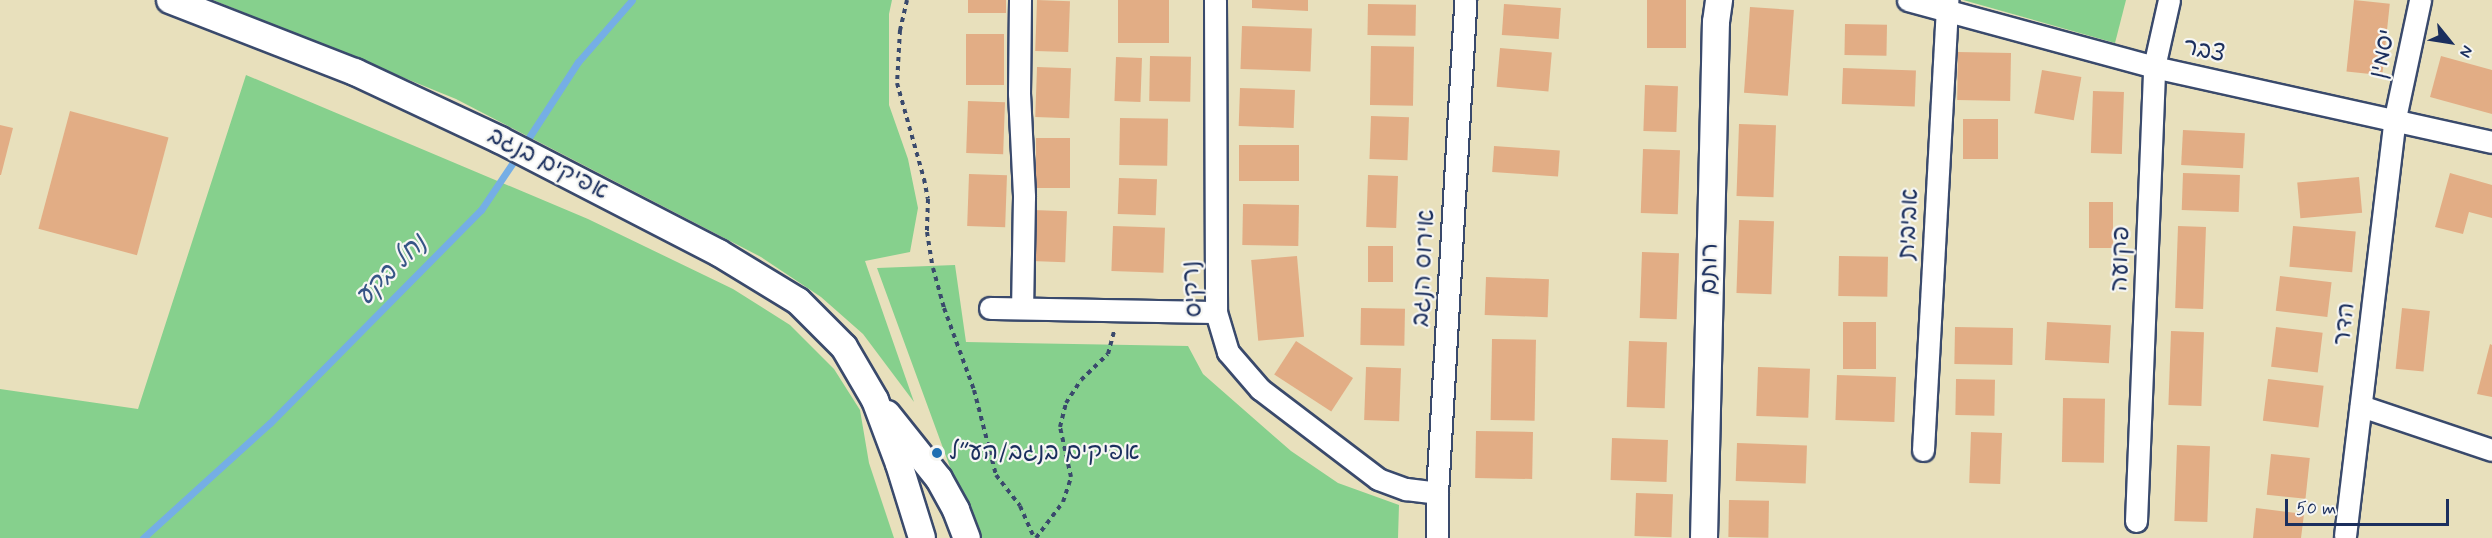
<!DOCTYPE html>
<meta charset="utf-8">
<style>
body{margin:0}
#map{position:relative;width:2492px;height:538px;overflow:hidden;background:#e8e0bc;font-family:Mynerve,"Playpen Sans Hebrew",sans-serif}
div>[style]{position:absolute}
.green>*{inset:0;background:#86d08d}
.stream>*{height:7px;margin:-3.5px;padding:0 3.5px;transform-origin:3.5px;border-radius:3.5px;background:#75aee5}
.building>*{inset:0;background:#e2ad85;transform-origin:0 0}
.path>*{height:4px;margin-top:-2px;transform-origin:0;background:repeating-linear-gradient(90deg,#3a4a6c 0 4.5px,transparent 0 9px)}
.roads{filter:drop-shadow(2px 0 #3a4a6c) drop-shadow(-2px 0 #3a4a6c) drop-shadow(0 2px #3a4a6c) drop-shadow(0 -2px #3a4a6c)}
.minor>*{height:21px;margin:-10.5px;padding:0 10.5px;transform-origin:10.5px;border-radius:10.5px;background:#fff}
.tertiary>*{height:26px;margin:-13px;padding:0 13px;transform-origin:13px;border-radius:13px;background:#fff}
.dots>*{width:16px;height:16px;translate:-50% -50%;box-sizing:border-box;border:3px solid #f6f6f2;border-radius:50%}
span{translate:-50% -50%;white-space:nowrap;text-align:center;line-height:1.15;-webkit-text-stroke:4.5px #f6f6f2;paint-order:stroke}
.street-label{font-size:24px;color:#1b2f5e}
.poi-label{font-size:24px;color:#1b2f5e}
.left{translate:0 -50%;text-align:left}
.water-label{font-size:26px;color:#365586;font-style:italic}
.north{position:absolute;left:2420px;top:12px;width:60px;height:60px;-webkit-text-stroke:4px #f6f6f2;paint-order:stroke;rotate:120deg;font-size:16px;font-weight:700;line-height:24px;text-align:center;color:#1b2f5e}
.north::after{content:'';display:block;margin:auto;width:21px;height:27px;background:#1b2f5e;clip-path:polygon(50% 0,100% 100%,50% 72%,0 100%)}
.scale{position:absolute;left:2285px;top:499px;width:164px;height:27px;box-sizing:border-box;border:3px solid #1b2f5e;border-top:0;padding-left:8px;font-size:18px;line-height:21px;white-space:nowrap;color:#1b2f5e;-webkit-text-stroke:4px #f6f6f2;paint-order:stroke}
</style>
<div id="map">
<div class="green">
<div style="clip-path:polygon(213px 0,892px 0,889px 14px,889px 105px,908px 159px,918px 208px,910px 252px,865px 261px,914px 402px,863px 334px,821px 297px,761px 257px,456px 99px)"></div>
<div style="clip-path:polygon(1963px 0,2126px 0,2115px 43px)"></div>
<div style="clip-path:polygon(246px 75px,588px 219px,733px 289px,790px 325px,834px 369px,860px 410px,869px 463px,894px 538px,0 538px,0 389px,138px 409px)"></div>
<div style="clip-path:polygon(955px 265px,966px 342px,1188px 346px,1203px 374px,1291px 451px,1338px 483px,1399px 505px,1398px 538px,976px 538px,877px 268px)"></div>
</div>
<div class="stream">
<div style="left:524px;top:145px;width:99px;rotate:-57deg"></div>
<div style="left:578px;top:62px;width:82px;rotate:-48.9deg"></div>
<div style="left:143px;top:538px;width:171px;rotate:-42.2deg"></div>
<div style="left:270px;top:423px;width:300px;rotate:-45.3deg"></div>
<div style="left:481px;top:210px;width:66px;rotate:-56.1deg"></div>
</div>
<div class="building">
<div style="left:968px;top:0;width:38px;height:13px"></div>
<div style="left:1037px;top:0;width:33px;height:51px;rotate:2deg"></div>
<div style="left:1118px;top:0;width:51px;height:43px"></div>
<div style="clip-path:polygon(1252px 0,1308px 0,1308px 11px,1252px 8px)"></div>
<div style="left:1647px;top:0;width:39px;height:48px"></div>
<div style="left:2354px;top:0;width:36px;height:72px;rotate:6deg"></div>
<div style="left:1368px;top:4px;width:48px;height:31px;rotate:1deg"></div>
<div style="left:1504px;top:4px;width:57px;height:31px;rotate:4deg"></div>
<div style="left:1750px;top:7px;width:44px;height:86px;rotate:4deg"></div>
<div style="left:1845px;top:24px;width:42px;height:31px;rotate:1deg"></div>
<div style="left:1242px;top:26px;width:70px;height:43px;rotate:2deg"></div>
<div style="left:966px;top:34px;width:38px;height:51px"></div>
<div style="left:1371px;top:46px;width:43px;height:59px;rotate:1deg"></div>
<div style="left:1500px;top:48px;width:52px;height:39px;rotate:5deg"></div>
<div style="left:1958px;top:52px;width:53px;height:48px;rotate:1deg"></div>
<div style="left:1150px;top:56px;width:41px;height:45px;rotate:1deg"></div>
<div style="clip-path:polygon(2441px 56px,2492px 70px,2492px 114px,2430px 97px)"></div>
<div style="left:1116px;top:57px;width:26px;height:44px;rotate:2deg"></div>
<div style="left:1037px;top:67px;width:34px;height:50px;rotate:2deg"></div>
<div style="left:1843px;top:68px;width:73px;height:36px;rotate:2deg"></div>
<div style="left:2042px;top:70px;width:40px;height:44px;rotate:10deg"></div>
<div style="left:1645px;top:85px;width:33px;height:46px;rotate:2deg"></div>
<div style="left:1240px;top:88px;width:55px;height:38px;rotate:2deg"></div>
<div style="left:2093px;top:91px;width:31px;height:62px;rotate:2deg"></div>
<div style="left:968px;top:101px;width:37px;height:52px;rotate:2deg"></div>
<div style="left:70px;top:111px;width:102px;height:122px;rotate:15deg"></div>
<div style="left:1371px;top:116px;width:38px;height:43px;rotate:2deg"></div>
<div style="left:1120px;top:118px;width:48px;height:47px;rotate:1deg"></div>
<div style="left:1963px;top:119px;width:35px;height:40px"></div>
<div style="left:1739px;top:124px;width:37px;height:72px;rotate:2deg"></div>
<div style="clip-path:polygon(0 125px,13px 128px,1px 175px,0 175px)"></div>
<div style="left:2183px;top:130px;width:62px;height:35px;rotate:3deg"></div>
<div style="left:1036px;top:138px;width:34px;height:50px"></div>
<div style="left:1239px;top:145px;width:60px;height:36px"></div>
<div style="left:1494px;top:146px;width:66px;height:26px;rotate:4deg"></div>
<div style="left:1643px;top:149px;width:37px;height:64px;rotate:2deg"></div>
<div style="left:2183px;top:173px;width:57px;height:37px;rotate:2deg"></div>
<div style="clip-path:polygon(2450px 173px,2492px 185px,2492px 218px,2469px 212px,2463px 234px,2435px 227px)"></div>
<div style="left:969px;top:174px;width:38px;height:52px;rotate:2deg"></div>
<div style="left:1368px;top:175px;width:30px;height:52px;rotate:2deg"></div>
<div style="left:2359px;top:177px;width:36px;height:62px;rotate:85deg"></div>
<div style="left:1119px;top:178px;width:38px;height:36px;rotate:2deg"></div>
<div style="left:2089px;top:202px;width:24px;height:46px"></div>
<div style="left:1243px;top:204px;width:56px;height:41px;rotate:1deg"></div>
<div style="left:1033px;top:210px;width:34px;height:51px;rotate:2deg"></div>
<div style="left:1739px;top:220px;width:35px;height:73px;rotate:2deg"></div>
<div style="left:1113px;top:226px;width:52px;height:45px;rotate:2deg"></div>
<div style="left:2178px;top:226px;width:28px;height:82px;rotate:2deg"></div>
<div style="left:2293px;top:226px;width:63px;height:41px;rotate:5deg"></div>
<div style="left:1368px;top:246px;width:25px;height:36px"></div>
<div style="left:1642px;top:252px;width:37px;height:66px;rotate:2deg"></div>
<div style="left:1297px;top:256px;width:81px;height:46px;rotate:85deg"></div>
<div style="left:1839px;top:256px;width:49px;height:40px;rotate:1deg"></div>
<div style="left:2280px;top:276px;width:52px;height:35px;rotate:7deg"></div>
<div style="left:1486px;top:277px;width:63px;height:38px;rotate:2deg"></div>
<div style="left:1361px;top:308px;width:44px;height:37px;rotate:1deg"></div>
<div style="left:2402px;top:308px;width:28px;height:61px;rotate:6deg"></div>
<div style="left:1843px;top:322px;width:33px;height:47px"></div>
<div style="left:2047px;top:322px;width:64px;height:38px;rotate:3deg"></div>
<div style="left:1955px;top:327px;width:58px;height:37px;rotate:1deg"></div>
<div style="left:2276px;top:327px;width:47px;height:40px;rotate:7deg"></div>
<div style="left:2171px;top:331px;width:33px;height:74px;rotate:2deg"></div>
<div style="left:1492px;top:339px;width:44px;height:81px;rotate:1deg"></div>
<div style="left:1296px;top:341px;width:68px;height:40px;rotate:33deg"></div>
<div style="left:1629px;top:341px;width:38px;height:66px;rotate:2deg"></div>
<div style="clip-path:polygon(2490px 344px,2492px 345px,2492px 397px,2477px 394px)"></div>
<div style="left:1366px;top:367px;width:35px;height:53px;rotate:2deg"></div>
<div style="left:1758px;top:367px;width:52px;height:49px;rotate:2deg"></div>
<div style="left:1837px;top:375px;width:59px;height:45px;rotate:2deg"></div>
<div style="left:1956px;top:379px;width:39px;height:36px;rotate:1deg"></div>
<div style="left:2268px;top:379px;width:56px;height:42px;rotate:7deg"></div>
<div style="left:2063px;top:398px;width:42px;height:64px;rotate:1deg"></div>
<div style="left:1476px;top:431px;width:57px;height:47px;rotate:1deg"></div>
<div style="left:1971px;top:432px;width:31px;height:51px;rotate:2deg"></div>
<div style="left:1612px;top:438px;width:56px;height:42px;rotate:2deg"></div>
<div style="left:1737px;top:443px;width:70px;height:38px;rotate:2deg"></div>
<div style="left:2177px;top:445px;width:33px;height:76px;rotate:2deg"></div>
<div style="left:2271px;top:454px;width:39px;height:41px;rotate:6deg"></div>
<div style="left:1636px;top:493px;width:37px;height:43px;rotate:2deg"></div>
<div style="left:1729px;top:500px;width:40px;height:37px;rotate:1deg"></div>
<div style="clip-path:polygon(2256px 508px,2304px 514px,2301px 538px,2253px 538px)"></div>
</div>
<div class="path">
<div style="left:907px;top:0;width:31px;rotate:103deg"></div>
<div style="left:900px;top:30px;width:53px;rotate:93.2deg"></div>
<div style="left:897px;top:83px;width:100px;rotate:74.3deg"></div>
<div style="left:924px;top:179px;width:20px;rotate:79deg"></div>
<div style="left:928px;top:199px;width:33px;rotate:92deg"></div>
<div style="left:927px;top:232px;width:36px;rotate:81deg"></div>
<div style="left:933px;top:268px;width:41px;rotate:74.6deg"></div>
<div style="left:944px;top:308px;width:87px;rotate:69.9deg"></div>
<div style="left:974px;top:390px;width:88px;rotate:75.5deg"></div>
<div style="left:996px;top:475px;width:39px;rotate:52deg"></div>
<div style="left:1020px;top:506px;width:35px;rotate:66deg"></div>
<div style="left:1036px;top:538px;width:45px;rotate:-53.1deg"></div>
<div style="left:1063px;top:502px;width:26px;rotate:-72deg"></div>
<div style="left:1071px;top:477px;width:51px;rotate:-102.4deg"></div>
<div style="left:1060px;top:427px;width:25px;rotate:-76deg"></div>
<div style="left:1066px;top:403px;width:27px;rotate:-57deg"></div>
<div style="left:1081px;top:380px;width:37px;rotate:-44deg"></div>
<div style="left:1108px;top:354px;width:24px;rotate:-75deg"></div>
</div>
<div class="roads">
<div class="minor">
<div style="left:1020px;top:0;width:93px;rotate:90.6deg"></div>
<div style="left:1019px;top:93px;width:104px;rotate:87.2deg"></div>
<div style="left:1024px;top:197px;width:111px;rotate:91deg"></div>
<div style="left:1215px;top:0;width:312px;rotate:89.8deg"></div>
<div style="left:1216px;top:312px;width:42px;rotate:73.3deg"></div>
<div style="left:1228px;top:352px;width:49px;rotate:49.1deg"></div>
<div style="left:1260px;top:389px;width:148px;rotate:37.3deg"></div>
<div style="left:1378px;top:479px;width:30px;rotate:20deg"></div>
<div style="left:1406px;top:489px;width:31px;rotate:7deg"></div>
<div style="left:1908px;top:0;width:255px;rotate:15.2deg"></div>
<div style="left:2154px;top:67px;width:346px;rotate:12.5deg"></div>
<div style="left:990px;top:308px;width:226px;rotate:1deg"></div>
<div style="left:2361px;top:406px;width:138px;rotate:18.6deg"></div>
<div style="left:1923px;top:450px;width:451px;rotate:-86.9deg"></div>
<div style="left:2136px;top:521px;width:454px;rotate:-87.7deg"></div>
<div style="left:2154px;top:67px;width:69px;rotate:-77.4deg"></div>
<div style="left:2345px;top:536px;width:421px;rotate:-83.2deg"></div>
<div style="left:2395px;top:118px;width:121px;rotate:-78deg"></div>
<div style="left:1437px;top:538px;width:45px;rotate:-90deg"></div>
<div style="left:1437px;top:493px;width:494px;rotate:-86.7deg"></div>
</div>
<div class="tertiary">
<div style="left:170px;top:0;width:199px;rotate:21.3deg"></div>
<div style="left:355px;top:72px;width:160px;rotate:25.1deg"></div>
<div style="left:500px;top:140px;width:246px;rotate:27.3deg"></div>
<div style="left:719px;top:253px;width:92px;rotate:31.3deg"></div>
<div style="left:798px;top:301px;width:65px;rotate:45deg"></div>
<div style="left:844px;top:347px;width:61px;rotate:59.7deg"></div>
<div style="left:875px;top:400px;width:68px;rotate:69.4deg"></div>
<div style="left:899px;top:464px;width:77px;rotate:72.7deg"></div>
<div style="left:887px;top:414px;width:83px;rotate:51.3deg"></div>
<div style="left:939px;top:479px;width:35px;rotate:61deg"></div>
<div style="left:956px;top:510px;width:30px;rotate:69deg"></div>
<div style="left:1704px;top:538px;width:516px;rotate:-88.67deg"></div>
<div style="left:1716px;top:22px;width:22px;rotate:-82deg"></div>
</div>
</div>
<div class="dots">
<div style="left:937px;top:453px;background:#1f6fb2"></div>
</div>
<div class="street-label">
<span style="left:2204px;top:51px;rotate:12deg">צבר</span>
<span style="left:2383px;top:54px;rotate:-78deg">יסמין</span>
<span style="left:548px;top:164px;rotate:27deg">אפיקים בנגב</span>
<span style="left:1909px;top:224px;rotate:-87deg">אביבית</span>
<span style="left:2121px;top:259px;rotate:-88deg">פקועה</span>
<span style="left:1424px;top:268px;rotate:-87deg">אירוס הנגב</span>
<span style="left:1710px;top:269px;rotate:-89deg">רותם</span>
<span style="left:1193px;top:289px;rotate:-94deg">נרקיס</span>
<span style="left:2345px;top:324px;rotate:-83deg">הדר</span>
</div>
<div class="poi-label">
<span class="left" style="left:949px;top:453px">אפיקים בנגב/הע״ל</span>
</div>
<div class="water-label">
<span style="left:392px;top:271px;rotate:-45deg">נחל בקע</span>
</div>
<div class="north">N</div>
<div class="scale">50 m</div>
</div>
